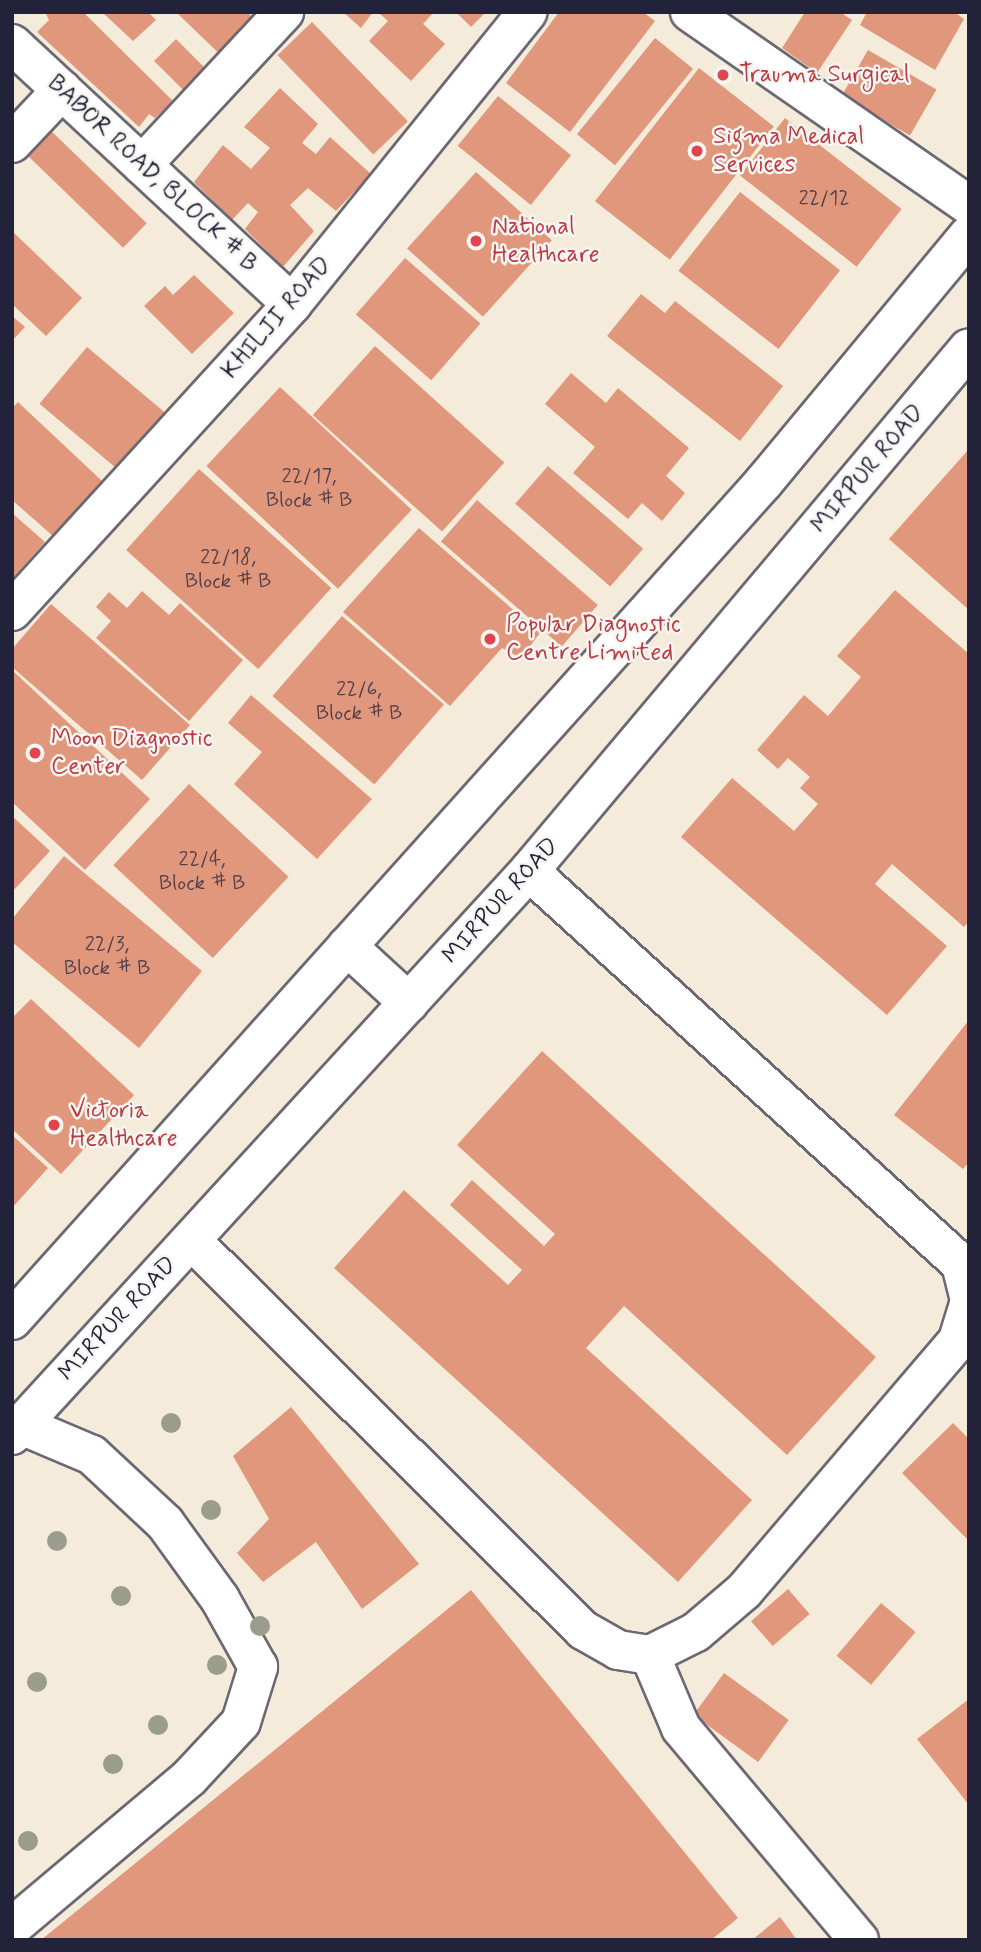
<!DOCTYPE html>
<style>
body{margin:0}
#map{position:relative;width:981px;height:1952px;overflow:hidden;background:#f4ebda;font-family:Mynerve,sans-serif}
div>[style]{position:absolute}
.building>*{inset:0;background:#e0977c;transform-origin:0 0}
.roads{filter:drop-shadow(2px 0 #6c6873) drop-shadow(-2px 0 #6c6873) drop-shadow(0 2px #6c6873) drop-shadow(0 -2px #6c6873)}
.minor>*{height:38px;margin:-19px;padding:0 19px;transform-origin:19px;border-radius:19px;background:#fff}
.highway>*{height:38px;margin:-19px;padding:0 19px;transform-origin:19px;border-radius:19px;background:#fff}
.trees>*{width:20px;height:20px;margin:-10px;border-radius:50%;background:#9a9c8c}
.dots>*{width:19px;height:19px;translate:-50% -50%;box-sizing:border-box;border:4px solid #f6f6f2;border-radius:50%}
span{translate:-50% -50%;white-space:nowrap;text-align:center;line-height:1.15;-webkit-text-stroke:5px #f6f6f2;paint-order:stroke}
.number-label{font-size:21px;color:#523f4b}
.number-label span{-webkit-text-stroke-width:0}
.health-label{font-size:24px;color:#be3a42}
.left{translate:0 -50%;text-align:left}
.street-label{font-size:24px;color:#22223b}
.frame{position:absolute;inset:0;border:14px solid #22223b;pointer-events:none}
</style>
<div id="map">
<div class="building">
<div style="clip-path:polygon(45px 12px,83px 12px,173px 101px,155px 118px,149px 114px,139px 127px,37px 32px,49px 20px)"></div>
<div style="clip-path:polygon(102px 12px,148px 12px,156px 20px,133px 41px)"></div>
<div style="clip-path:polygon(176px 12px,247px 12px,264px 28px,230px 64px)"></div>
<div style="clip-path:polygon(343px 12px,373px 12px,361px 28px)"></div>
<div style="clip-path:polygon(378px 12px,434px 12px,423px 24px,445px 44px,411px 81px,369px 41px,388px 21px)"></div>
<div style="clip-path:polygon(456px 12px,486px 12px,471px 27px)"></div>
<div style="clip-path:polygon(559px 12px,643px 12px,655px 21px,570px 132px,506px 83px)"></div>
<div style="clip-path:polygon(805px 12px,840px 12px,852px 20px,817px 73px,782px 48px)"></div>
<div style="clip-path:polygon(867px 12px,954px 12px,964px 19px,935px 70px,860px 25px)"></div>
<div style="left:312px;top:22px;width:138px;height:48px;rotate:46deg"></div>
<div style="left:655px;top:38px;width:49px;height:124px;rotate:39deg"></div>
<div style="left:176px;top:39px;width:42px;height:31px;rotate:45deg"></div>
<div style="left:868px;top:50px;width:79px;height:53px;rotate:30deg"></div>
<div style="left:699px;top:68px;width:95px;height:169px;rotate:38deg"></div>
<div style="clip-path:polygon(280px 88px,318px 124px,302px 143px,316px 154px,330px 137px,371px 174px,336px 211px,308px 188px,290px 205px,314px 231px,283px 267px,245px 229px,258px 212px,248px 203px,232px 220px,194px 182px,223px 145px,251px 169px,270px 148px,244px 127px)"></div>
<div style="left:498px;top:96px;width:94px;height:64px;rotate:39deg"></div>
<div style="left:785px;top:118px;width:148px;height:73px;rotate:38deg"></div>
<div style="left:46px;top:126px;width:140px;height:34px;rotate:44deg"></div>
<div style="left:476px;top:172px;width:102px;height:103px;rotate:42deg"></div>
<div style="left:740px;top:192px;width:127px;height:100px;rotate:38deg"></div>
<div style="clip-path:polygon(12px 231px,82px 298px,46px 336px,12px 304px)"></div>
<div style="left:405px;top:258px;width:100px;height:75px;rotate:41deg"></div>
<div style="clip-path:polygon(194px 275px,234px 313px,192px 354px,144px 306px,165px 286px,173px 295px)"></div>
<div style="clip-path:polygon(641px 294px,665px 313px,675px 301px,783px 386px,740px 441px,607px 336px)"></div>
<div style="clip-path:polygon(12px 316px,25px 327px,12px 341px)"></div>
<div style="left:375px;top:346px;width:174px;height:93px;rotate:42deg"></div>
<div style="left:87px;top:347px;width:106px;height:74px;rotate:40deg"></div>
<div style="clip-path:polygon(571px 373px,606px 403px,618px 388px,689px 448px,666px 476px,685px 493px,662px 521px,642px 503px,628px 519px,573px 473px,595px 447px,545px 404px)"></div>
<div style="left:280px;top:387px;width:180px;height:108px;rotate:43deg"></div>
<div style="clip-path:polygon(18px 402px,102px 481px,53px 536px,12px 500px,12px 408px)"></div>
<div style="clip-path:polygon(969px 449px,969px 610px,889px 539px)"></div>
<div style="left:548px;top:466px;width:126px;height:50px;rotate:41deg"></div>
<div style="left:199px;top:469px;width:178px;height:109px;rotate:42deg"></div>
<div style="left:477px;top:500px;width:160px;height:55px;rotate:41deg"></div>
<div style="clip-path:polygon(12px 513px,45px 542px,12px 579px)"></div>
<div style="clip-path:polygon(419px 528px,540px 633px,521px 658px,502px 648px,450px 706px,343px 612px)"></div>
<div style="clip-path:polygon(895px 590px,969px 654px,969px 921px,964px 927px,892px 864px,875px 884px,947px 946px,887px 1015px,681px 837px,732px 778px,794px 831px,818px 804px,800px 788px,810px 777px,788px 758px,778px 769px,757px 750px,804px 695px,828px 716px,861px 677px,837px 656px)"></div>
<div style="clip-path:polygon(142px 591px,169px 615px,180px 603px,243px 660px,189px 721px,96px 638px,111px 621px,96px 607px,109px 592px,127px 608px)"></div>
<div style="clip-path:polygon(51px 604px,190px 725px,142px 780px,12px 667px,12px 649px)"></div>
<div style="left:342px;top:616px;width:135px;height:106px;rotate:41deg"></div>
<div style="clip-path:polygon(12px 670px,150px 799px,85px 870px,12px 802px)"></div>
<div style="clip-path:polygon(251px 695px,372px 799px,317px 859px,234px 784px,262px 752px,228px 723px)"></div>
<div style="left:189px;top:784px;width:136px;height:111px;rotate:43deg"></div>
<div style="clip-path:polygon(12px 816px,50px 851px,12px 892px)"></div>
<div style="clip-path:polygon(64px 856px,202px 971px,139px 1048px,12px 942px,12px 919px)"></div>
<div style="clip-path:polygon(31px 999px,134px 1095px,61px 1174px,12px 1129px,12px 1018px)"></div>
<div style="clip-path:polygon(969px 1020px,969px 1162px,963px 1169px,894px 1115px)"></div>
<div style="clip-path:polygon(542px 1051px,876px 1357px,787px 1455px,624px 1306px,586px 1348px,752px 1500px,678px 1582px,334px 1268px,404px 1190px,508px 1285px,522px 1270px,450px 1205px,472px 1180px,544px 1246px,555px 1234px,457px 1145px)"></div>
<div style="clip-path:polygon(12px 1135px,48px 1168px,12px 1208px)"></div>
<div style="clip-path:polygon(291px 1407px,419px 1564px,362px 1609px,316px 1542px,263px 1582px,237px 1553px,269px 1519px,233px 1456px)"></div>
<div style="clip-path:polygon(953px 1423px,969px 1439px,969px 1541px,902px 1473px)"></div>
<div style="left:788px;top:1589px;width:33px;height:49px;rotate:49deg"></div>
<div style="clip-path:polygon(471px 1590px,738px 1918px,711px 1940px,41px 1940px)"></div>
<div style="left:881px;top:1603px;width:45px;height:69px;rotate:40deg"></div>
<div style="left:724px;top:1673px;width:80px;height:52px;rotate:36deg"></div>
<div style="clip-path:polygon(969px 1699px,969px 1805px,917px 1739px)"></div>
<div style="clip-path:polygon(780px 1917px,797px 1940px,752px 1940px)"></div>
</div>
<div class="roads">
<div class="minor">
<div style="left:690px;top:12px;width:339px;rotate:34.7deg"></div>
<div style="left:12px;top:44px;width:382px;rotate:42.9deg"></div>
<div style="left:12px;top:143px;width:73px;rotate:-46.7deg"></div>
<div style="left:142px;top:165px;width:209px;rotate:-47.1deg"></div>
<div style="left:12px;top:611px;width:416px;rotate:-47.6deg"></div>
<div style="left:292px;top:304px;width:375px;rotate:-51.1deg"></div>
<div style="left:529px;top:871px;width:584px;rotate:42.29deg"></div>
<div style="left:961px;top:1264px;width:34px;rotate:76deg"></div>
<div style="left:191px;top:1240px;width:553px;rotate:44.85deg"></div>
<div style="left:583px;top:1630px;width:40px;rotate:29.7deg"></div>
<div style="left:618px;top:1650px;width:32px;rotate:9deg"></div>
<div style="left:650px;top:1655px;width:51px;rotate:-26.6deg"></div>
<div style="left:696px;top:1632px;width:63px;rotate:-40.5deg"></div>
<div style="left:744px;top:1591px;width:330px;rotate:-49.5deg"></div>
<div style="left:958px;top:1340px;width:39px;rotate:-73deg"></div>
<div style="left:650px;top:1655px;width:79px;rotate:67deg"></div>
<div style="left:681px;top:1728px;width:277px;rotate:50deg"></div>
<div style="left:12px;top:1927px;width:231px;rotate:-40.1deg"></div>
<div style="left:189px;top:1778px;width:76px;rotate:-47.1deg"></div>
<div style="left:241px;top:1722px;width:58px;rotate:-72.8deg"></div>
<div style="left:258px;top:1667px;width:78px;rotate:-119.2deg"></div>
<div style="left:220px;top:1599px;width:94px;rotate:-125.9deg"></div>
<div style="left:165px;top:1523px;width:100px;rotate:-137deg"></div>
<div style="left:92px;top:1455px;width:77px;rotate:-157.1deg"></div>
</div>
<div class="highway">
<div style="left:347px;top:946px;width:84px;rotate:42.6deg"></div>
<div style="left:12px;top:1320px;width:1125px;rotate:-48.1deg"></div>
<div style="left:763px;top:483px;width:322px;rotate:-50.3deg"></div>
<div style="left:12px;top:1435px;width:765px;rotate:-47.49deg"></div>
<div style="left:529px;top:871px;width:683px;rotate:-49.93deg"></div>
</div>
</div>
<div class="trees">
<div style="left:171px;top:1423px"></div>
<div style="left:211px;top:1510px"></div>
<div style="left:57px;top:1541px"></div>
<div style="left:121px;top:1596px"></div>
<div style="left:260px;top:1626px"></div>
<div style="left:217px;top:1665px"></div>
<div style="left:37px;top:1682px"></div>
<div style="left:158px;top:1725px"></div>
<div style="left:113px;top:1764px"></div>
<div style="left:28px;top:1841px"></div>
</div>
<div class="dots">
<div style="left:723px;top:75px;background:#e0444e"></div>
<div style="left:697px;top:151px;background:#e0444e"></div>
<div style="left:476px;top:241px;background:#e0444e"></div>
<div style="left:490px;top:639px;background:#e0444e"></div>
<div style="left:35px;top:753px;background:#e0444e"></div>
<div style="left:54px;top:1125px;background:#e0444e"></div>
</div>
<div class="number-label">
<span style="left:824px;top:198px">22/12</span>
<span style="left:309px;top:488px">22/17,<br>Block # B</span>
<span style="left:228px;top:569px">22/18,<br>Block # B</span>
<span style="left:359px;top:701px">22/6,<br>Block # B</span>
<span style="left:202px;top:871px">22/4,<br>Block # B</span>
<span style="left:107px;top:956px">22/3,<br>Block # B</span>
</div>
<div class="health-label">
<span class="left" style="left:739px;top:75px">Trauma Surgical</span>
<span class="left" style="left:713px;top:151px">Sigma Medical<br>Services</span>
<span class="left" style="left:492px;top:241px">National<br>Healthcare</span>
<span class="left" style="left:506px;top:639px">Popular Diagnostic<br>Centre Limited</span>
<span class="left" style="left:51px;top:753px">Moon Diagnostic<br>Center</span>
<span class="left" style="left:70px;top:1125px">Victoria<br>Healthcare</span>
</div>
<div class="street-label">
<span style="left:152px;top:174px;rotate:43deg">BABOR ROAD, BLOCK # B</span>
<span style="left:277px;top:318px;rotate:-49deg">KHILJI ROAD</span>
<span style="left:868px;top:469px;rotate:-50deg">MIRPUR ROAD</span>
<span style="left:501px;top:901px;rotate:-48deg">MIRPUR ROAD</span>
<span style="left:118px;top:1319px;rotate:-47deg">MIRPUR ROAD</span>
</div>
<div class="frame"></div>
</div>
